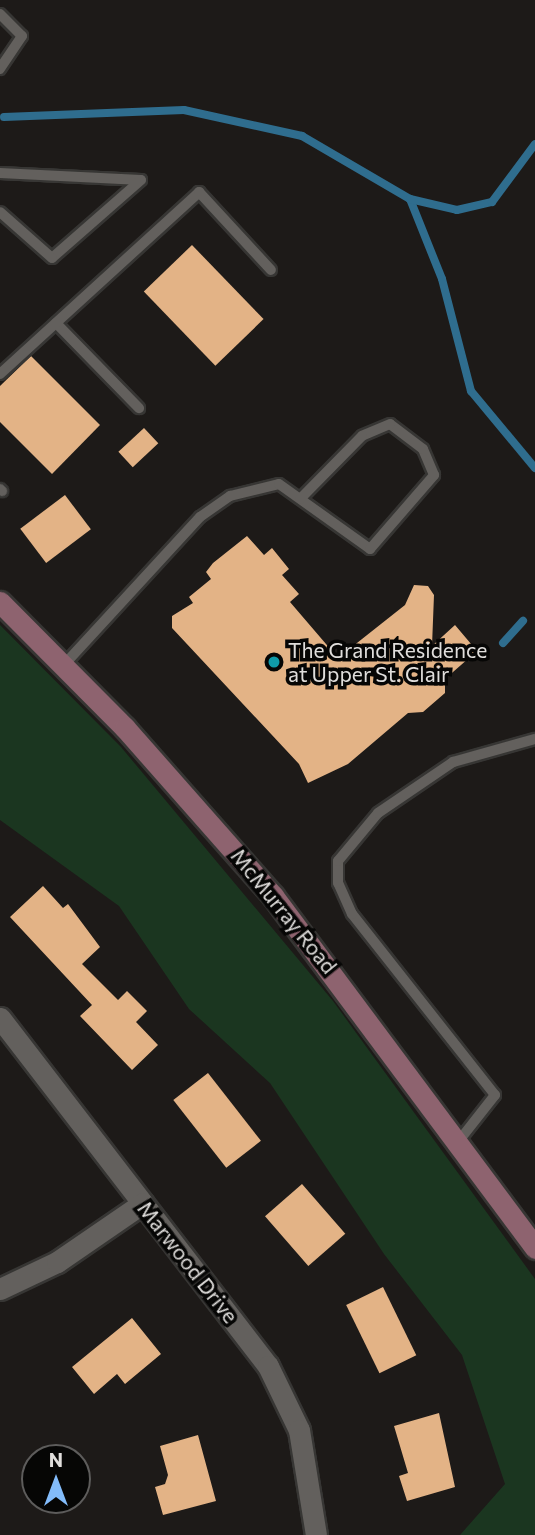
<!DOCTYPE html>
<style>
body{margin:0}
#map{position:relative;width:535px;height:1535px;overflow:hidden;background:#1d1a18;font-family:Commissioner,sans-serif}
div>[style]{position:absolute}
.green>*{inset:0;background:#1b3620}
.stream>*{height:8px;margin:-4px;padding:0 4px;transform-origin:4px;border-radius:4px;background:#2f6d8e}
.building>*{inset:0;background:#e3b386;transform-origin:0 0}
.roads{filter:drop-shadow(2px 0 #373634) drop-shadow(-2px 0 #373634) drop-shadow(0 2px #373634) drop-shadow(0 -2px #373634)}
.service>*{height:10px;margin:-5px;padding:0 5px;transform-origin:5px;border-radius:5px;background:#63605d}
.minor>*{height:21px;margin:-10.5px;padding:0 10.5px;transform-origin:10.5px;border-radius:10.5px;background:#63605d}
.secondary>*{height:21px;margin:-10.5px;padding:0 10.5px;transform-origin:10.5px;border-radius:10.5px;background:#8e636f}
.dots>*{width:19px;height:19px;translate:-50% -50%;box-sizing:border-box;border:4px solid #060605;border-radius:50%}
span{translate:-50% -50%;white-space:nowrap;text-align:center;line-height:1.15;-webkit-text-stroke:7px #060605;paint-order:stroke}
.poi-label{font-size:21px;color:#e0dedc}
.left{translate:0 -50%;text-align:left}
.street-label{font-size:21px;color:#e0dedc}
.north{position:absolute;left:21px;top:1444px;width:70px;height:70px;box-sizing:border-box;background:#060605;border:2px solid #5d5c5b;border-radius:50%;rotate:0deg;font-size:19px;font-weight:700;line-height:28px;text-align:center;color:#e0dedc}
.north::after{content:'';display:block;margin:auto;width:24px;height:32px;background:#83bcfb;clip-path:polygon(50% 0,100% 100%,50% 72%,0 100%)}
</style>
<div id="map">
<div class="green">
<div style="clip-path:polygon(0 625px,121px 747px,333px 1001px,535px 1279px,535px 1535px,460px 1535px,505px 1484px,462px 1355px,384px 1254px,270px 1083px,189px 1009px,119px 906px,0 820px)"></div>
</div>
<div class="stream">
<div style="left:4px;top:117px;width:180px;rotate:-2.2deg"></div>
<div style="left:184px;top:110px;width:121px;rotate:12.4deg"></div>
<div style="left:302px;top:136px;width:125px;rotate:30.3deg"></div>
<div style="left:410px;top:199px;width:86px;rotate:68.2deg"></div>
<div style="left:442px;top:279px;width:116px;rotate:75.5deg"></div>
<div style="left:471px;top:391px;width:100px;rotate:50.3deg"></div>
<div style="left:410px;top:199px;width:48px;rotate:13.2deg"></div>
<div style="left:457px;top:210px;width:36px;rotate:-13deg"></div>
<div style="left:492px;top:202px;width:72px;rotate:-53.4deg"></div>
<div style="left:503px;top:643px;width:30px;rotate:-48deg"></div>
</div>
<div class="building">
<div style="left:192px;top:245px;width:103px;height:67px;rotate:46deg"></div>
<div style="clip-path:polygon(31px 356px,100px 425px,52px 474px,0 422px,0 386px)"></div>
<div style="left:144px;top:428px;width:21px;height:35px;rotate:47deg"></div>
<div style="left:65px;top:495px;width:43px;height:56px;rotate:53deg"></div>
<div style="clip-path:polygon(247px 536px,264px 555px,272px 548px,289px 569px,282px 575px,299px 594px,290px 602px,338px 658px,405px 605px,414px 585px,428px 586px,434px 595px,432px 646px,455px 625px,477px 651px,445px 679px,445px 693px,423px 712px,408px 713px,348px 764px,308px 783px,299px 764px,172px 628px,172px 616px,193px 603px,189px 597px,211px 579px,206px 572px,213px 563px)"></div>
<div style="clip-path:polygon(43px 886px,63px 908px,68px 904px,100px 947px,82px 964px,118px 1000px,127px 991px,147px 1011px,136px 1022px,158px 1045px,132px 1070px,80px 1016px,92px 1005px,10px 917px)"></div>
<div style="left:208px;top:1073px;width:86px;height:44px;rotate:52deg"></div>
<div style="left:302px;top:1184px;width:66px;height:49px;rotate:49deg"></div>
<div style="left:383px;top:1287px;width:76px;height:41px;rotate:64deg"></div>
<div style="clip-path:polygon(132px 1318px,161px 1354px,125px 1384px,117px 1374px,94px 1394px,72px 1367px)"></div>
<div style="clip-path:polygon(439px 1413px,455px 1487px,407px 1501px,399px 1476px,408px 1473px,394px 1426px)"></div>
<div style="clip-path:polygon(198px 1435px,216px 1501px,163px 1515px,155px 1487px,165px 1484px,168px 1475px,160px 1446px)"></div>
</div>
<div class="roads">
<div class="service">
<div style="left:0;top:14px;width:31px;rotate:45deg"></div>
<div style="left:22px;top:36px;width:40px;rotate:124deg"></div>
<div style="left:0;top:173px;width:141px;rotate:2.8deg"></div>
<div style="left:141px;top:180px;width:118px;rotate:138.8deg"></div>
<div style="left:52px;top:258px;width:69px;rotate:-138.5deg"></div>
<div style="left:56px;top:323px;width:119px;rotate:45.7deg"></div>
<div style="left:0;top:374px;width:270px;rotate:-42.4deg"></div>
<div style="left:199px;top:192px;width:106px;rotate:47.3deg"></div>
<div style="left:0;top:489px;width:3px;rotate:45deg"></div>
<div style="left:62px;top:667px;width:204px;rotate:-47.4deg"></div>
<div style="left:200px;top:517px;width:37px;rotate:-35deg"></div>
<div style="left:230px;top:496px;width:50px;rotate:-13.8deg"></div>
<div style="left:279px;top:484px;width:112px;rotate:35.5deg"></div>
<div style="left:370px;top:549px;width:98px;rotate:-49.1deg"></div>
<div style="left:434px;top:475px;width:28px;rotate:-113deg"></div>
<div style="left:423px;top:449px;width:41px;rotate:-142.9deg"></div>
<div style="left:390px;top:424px;width:30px;rotate:157deg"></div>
<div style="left:362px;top:436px;width:88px;rotate:134.5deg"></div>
<div style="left:458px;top:1142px;width:60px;rotate:-51.8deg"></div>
<div style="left:495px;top:1095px;width:231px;rotate:-128.3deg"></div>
<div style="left:352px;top:914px;width:34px;rotate:-114deg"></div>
<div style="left:338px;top:883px;width:22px;rotate:-90deg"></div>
<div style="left:338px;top:861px;width:62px;rotate:-50.2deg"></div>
<div style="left:378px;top:813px;width:91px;rotate:-34.2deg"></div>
<div style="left:453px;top:762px;width:85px;rotate:-15.7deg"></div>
</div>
<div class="minor">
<div style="left:0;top:1018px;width:439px;rotate:52.4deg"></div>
<div style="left:268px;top:1366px;width:71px;rotate:64.2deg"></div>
<div style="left:299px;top:1430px;width:106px;rotate:80.8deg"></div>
<div style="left:0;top:1289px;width:63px;rotate:-25.3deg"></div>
<div style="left:57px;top:1262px;width:104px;rotate:-34.5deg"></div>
</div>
<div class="secondary">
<div style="left:0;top:602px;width:177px;rotate:45.2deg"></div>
<div style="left:125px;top:728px;width:224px;rotate:48.6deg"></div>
<div style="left:273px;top:896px;width:439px;rotate:53.3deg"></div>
</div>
</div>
<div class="dots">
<div style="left:274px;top:662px;background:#0f9aa8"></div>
</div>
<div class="poi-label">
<span class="left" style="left:288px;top:662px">The Grand Residence<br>at Upper St. Clair</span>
</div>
<div class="street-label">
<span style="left:284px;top:911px;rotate:51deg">McMurray Road</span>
<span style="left:188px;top:1262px;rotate:52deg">Marwood Drive</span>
</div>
<div class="north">N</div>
</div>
